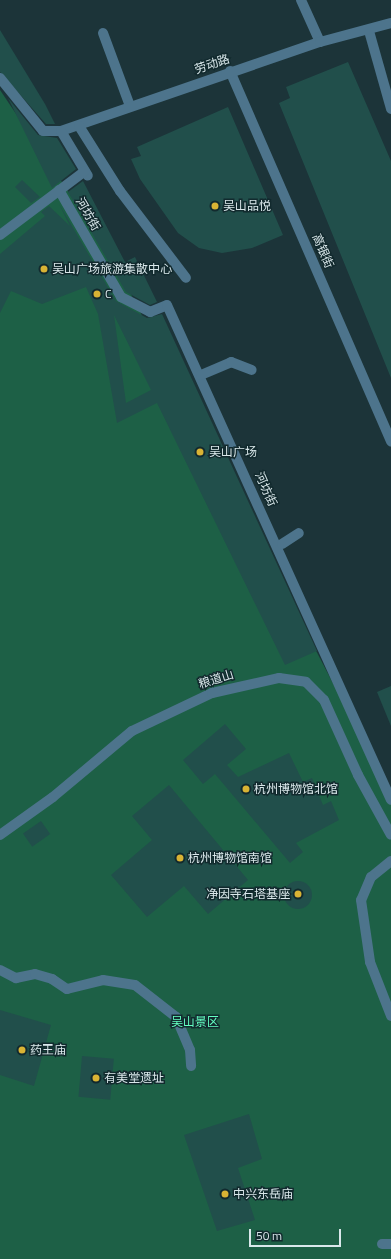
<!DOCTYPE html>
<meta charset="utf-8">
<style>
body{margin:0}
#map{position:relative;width:391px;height:1259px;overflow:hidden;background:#1c3439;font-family:"Titillium Web","Noto Sans SC",sans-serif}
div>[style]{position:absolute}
.green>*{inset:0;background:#1d6046}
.building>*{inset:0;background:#214f4b;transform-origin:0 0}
.round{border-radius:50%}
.minor>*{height:10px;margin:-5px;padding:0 5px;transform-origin:5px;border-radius:5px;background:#4d748c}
.dots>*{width:11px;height:11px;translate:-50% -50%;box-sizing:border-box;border:2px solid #122a2e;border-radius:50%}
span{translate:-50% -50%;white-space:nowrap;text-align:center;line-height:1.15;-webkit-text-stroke:3px #122a2e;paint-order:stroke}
.street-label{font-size:12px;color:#dae8eb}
.poi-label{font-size:12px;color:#dae8eb}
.left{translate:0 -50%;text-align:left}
.right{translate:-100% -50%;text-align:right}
.park-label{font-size:12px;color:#64ffc2}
.scale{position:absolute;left:249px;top:1229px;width:92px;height:18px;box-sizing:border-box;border:2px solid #dae8eb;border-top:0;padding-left:5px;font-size:12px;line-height:14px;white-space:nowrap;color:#dae8eb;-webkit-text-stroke:3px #122a2e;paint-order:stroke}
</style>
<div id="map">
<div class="green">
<div style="clip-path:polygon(0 90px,109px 252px,391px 795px,391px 1259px,0 1259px)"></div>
</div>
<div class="building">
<div style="clip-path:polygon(0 30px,45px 104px,55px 124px,46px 124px,0 72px)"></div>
<div style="clip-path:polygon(348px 62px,391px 161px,391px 378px,279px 103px,290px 98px,286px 87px)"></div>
<div style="clip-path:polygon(8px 98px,38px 135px,57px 138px,76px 169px,52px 188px)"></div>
<div style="clip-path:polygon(228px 107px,283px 235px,252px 248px,222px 253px,199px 248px,178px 233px,140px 179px,131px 159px,141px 156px,137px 147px)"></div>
<div style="clip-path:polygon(22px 180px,40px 197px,31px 203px,15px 187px)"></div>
<div style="clip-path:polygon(83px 181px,125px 262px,135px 257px,157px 302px,150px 305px,126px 292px,68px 192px)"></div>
<div style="clip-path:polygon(evenodd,59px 204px,116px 301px,147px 318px,162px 314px,317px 651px,285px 665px,157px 403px,117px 423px,98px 314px,86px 287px,42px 304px,11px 291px,0 313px,0 254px,45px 216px,41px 212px,49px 206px,70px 226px,59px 204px,114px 315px,151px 390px,126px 403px,114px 315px)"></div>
<div style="clip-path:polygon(391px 686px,391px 726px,377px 692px)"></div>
<div style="clip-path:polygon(225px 724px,246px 749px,227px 765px,238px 777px,289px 753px,303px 782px,312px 778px,323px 805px,331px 801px,339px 820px,296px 843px,303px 852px,290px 863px,215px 774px,203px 784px,183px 760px)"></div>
<div style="clip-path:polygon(169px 785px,248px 880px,208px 914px,184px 886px,147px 917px,111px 875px,152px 840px,132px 816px)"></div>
<div style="left:41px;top:821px;width:16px;height:22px;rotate:55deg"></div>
<div class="round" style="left:284px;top:881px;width:28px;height:28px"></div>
<div style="clip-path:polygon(0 1010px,51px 1025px,34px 1086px,0 1075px)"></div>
<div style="left:82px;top:1056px;width:32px;height:41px;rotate:5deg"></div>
<div style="clip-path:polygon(249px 1114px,262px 1159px,238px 1168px,255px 1220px,217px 1231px,184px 1135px)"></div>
</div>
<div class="minor">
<div style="left:301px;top:0;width:46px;rotate:65.7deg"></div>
<div style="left:369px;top:31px;width:81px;rotate:74.2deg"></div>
<div style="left:103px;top:33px;width:78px;rotate:69.7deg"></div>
<div style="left:230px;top:71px;width:404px;rotate:66.5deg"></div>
<div style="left:0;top:78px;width:68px;rotate:50.9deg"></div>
<div style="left:43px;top:131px;width:18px"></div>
<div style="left:61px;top:131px;width:274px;rotate:-19deg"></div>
<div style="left:320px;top:42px;width:73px;rotate:-15deg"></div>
<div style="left:79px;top:126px;width:77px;rotate:57.8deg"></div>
<div style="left:120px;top:191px;width:109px;rotate:52.8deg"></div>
<div style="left:61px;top:131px;width:52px;rotate:59deg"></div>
<div style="left:59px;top:190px;width:124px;rotate:59.9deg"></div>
<div style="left:121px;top:297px;width:33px;rotate:27deg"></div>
<div style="left:150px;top:312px;width:18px;rotate:-22deg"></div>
<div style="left:167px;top:305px;width:543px;rotate:65.65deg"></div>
<div style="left:0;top:235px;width:106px;rotate:-37deg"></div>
<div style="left:201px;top:375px;width:33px;rotate:-23deg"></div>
<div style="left:231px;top:362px;width:22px;rotate:21deg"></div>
<div style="left:282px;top:544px;width:20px;rotate:-33deg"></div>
<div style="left:0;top:835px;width:65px;rotate:-35.6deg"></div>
<div style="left:53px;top:797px;width:103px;rotate:-39.9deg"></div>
<div style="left:132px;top:731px;width:89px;rotate:-25.4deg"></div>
<div style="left:212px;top:693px;width:69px;rotate:-12.6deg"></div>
<div style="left:279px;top:678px;width:27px;rotate:8deg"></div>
<div style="left:306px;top:682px;width:25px;rotate:45deg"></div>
<div style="left:324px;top:700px;width:82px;rotate:65.6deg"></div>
<div style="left:358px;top:775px;width:68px;rotate:61.2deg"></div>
<div style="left:391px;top:861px;width:26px;rotate:141deg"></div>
<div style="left:371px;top:877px;width:25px;rotate:113deg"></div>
<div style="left:361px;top:900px;width:63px;rotate:81.7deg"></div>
<div style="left:370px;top:962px;width:58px;rotate:68.7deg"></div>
<div style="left:0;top:970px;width:18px;rotate:27deg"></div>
<div style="left:16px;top:978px;width:19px;rotate:-12deg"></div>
<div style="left:35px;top:974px;width:18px;rotate:16deg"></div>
<div style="left:52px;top:979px;width:18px;rotate:34deg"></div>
<div style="left:67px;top:989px;width:37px;rotate:-14deg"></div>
<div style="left:103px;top:980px;width:32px;rotate:9deg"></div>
<div style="left:135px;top:985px;width:52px;rotate:38deg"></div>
<div style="left:176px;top:1017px;width:36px;rotate:67deg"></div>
<div style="left:190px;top:1050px;width:16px;rotate:86deg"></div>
<div style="left:382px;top:1244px;width:9px"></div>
</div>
<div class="dots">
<div style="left:215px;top:206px;background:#d9b334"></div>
<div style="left:44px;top:269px;background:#d9b334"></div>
<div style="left:97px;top:294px;background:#d9b334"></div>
<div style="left:200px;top:452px;background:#d9b334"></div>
<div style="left:246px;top:789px;background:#d9b334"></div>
<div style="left:180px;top:858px;background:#d9b334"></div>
<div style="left:298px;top:894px;background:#d9b334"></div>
<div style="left:22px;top:1050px;background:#d9b334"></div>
<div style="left:96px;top:1078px;background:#d9b334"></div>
<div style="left:225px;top:1194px;background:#d9b334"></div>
</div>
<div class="street-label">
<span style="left:212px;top:64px;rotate:-19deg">劳动路</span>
<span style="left:88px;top:214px;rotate:60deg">河坊街</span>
<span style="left:323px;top:251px;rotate:67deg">高银街</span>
<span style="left:266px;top:489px;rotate:66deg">河坊街</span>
<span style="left:216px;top:679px;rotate:-17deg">粮道山</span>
</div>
<div class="poi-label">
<span class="left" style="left:223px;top:206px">吴山品悦</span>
<span class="left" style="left:52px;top:269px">吴山广场旅游集散中心</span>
<span class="left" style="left:105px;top:294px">C</span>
<span class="left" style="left:209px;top:452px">吴山广场</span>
<span class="left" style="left:254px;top:789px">杭州博物馆北馆</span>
<span class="left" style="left:188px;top:858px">杭州博物馆南馆</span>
<span class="right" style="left:290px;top:894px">净因寺石塔基座</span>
<span class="left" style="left:30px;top:1050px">药王庙</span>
<span class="left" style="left:104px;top:1078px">有美堂遗址</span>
<span class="left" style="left:233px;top:1194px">中兴东岳庙</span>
</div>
<div class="park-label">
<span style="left:195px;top:1022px">吴山景区</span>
</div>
<div class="scale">50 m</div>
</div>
